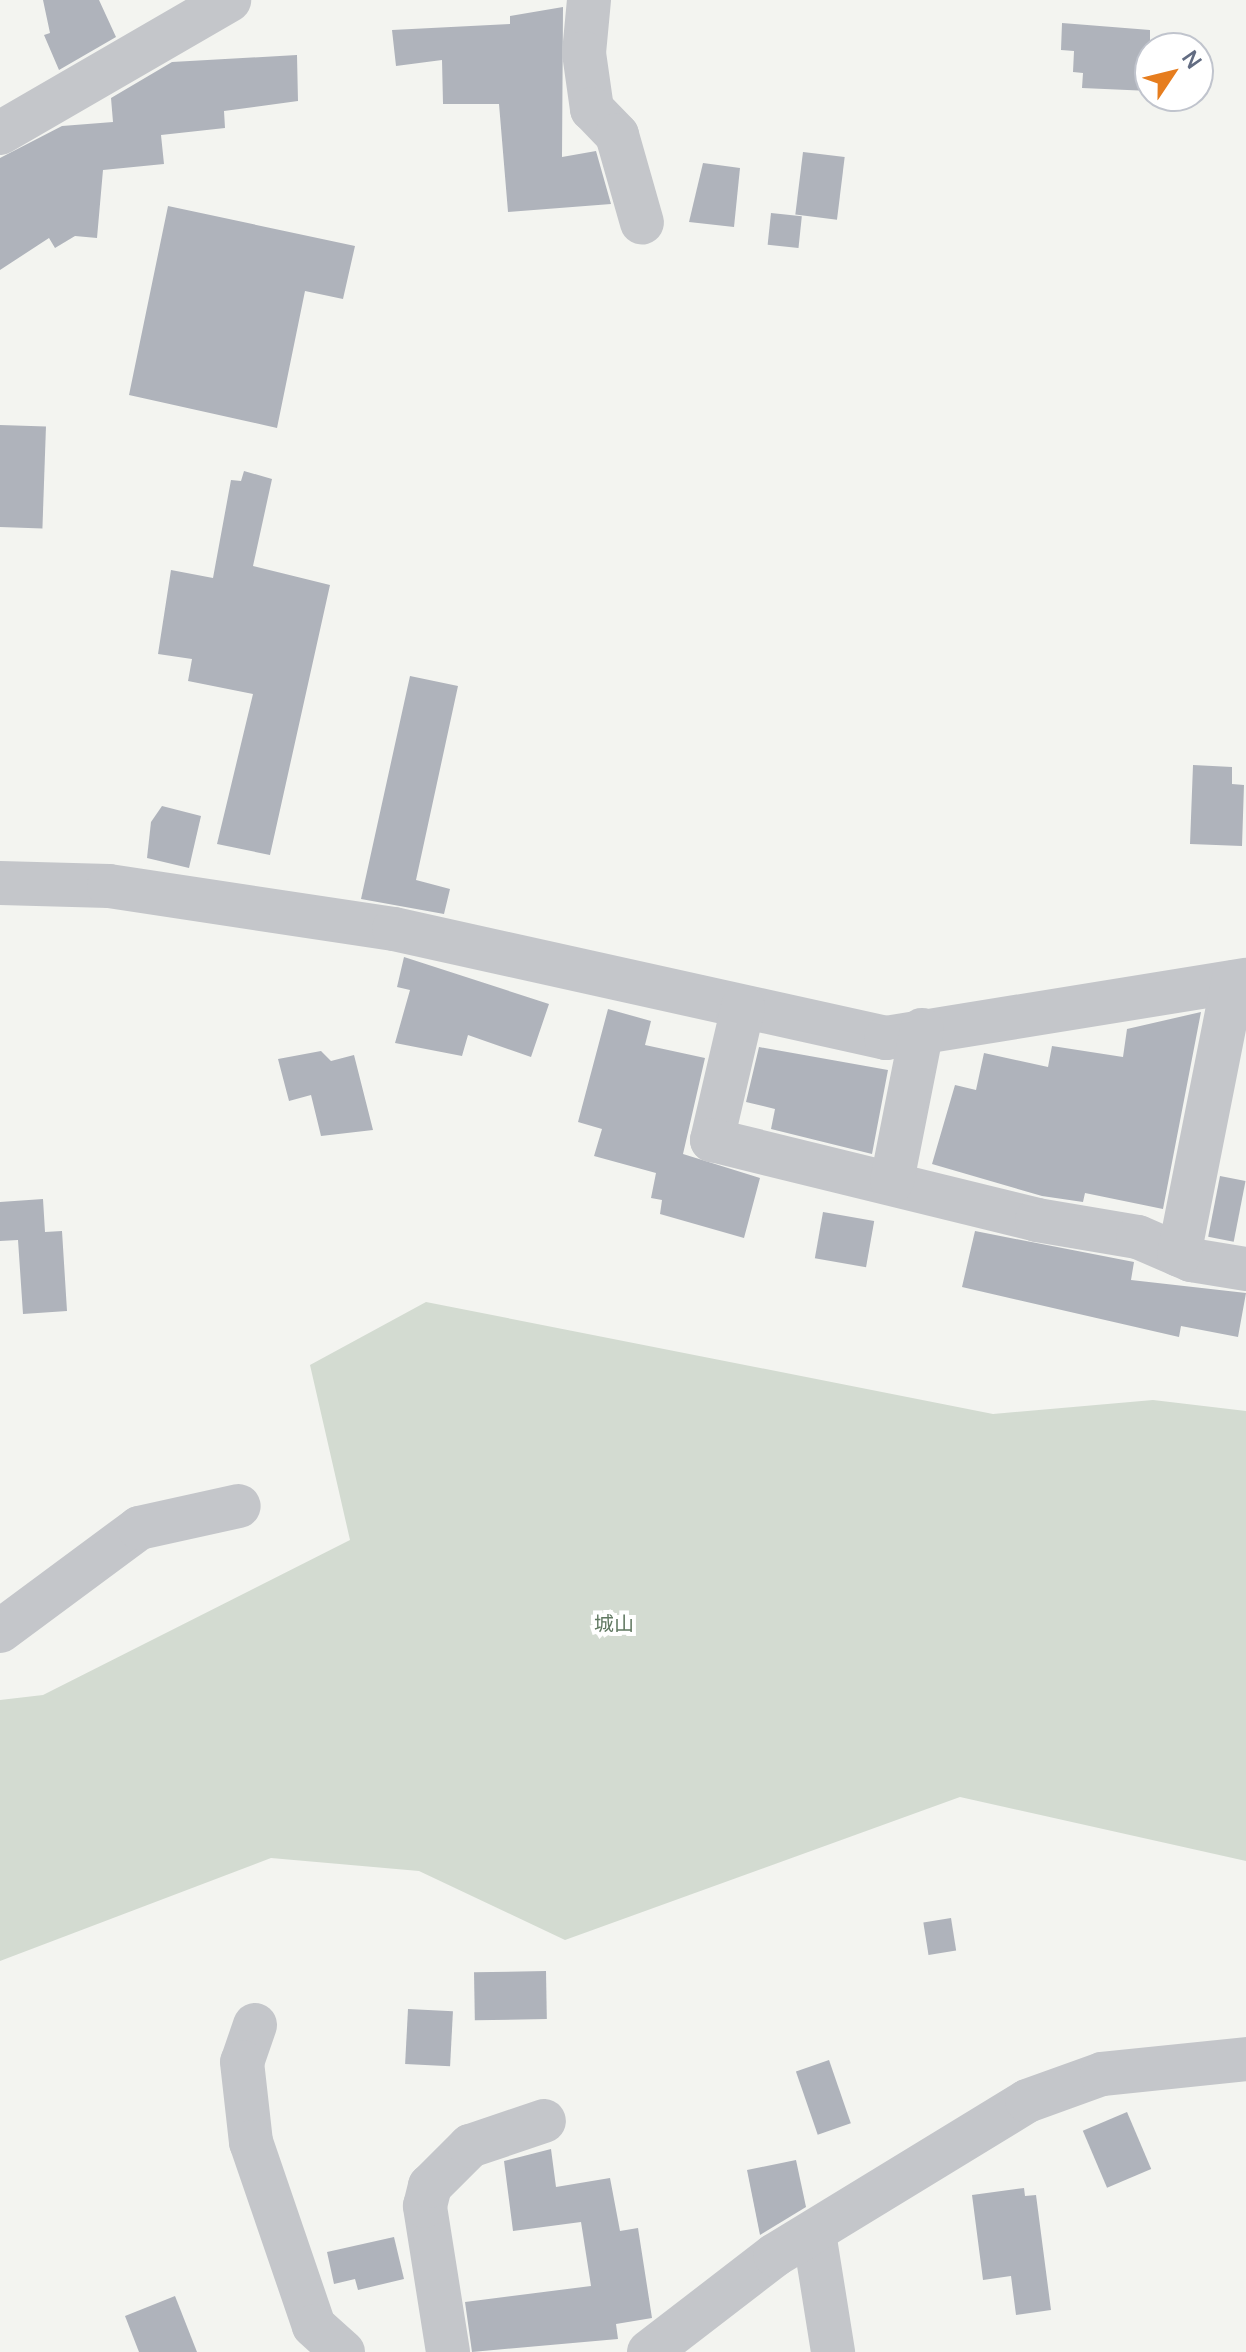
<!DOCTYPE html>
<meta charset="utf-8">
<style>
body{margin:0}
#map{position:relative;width:1246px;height:2352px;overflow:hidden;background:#f3f4f0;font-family:Manrope,"Noto Sans JP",sans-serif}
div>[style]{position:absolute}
.green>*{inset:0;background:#d3dbd1}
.building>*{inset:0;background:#afb3bb;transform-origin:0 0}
.minor>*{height:44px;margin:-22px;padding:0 22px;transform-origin:22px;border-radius:22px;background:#c4c6ca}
span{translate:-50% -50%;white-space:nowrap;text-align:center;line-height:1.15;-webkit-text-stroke:8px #fff;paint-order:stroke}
.park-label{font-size:20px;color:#617962}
.north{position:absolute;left:1134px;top:32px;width:80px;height:80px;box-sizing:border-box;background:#fff;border:2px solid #c0c4cd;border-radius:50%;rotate:55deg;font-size:22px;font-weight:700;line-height:32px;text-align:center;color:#626c82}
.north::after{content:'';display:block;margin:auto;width:28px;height:36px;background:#e67d1e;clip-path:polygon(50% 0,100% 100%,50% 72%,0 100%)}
</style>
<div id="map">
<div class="green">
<div style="clip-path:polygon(426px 1302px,993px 1414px,1153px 1400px,1246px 1411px,1246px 1861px,960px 1797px,565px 1940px,419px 1871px,271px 1858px,0 1961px,0 1700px,43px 1695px,350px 1540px,310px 1365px)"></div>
</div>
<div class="building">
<div style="clip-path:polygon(43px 0,99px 0,116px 37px,59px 70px,44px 35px,50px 33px)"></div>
<div style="clip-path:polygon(563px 7px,562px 157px,596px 151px,611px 204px,508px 212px,499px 104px,443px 104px,442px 60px,396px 66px,392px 30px,510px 24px,510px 16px)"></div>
<div style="clip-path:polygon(1062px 23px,1150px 30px,1150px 91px,1082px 88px,1083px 73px,1073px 72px,1074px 51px,1061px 50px)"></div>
<div style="clip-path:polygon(297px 55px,298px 101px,224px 111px,225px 128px,161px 135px,164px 164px,103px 170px,97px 238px,75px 236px,55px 248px,49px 238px,0 270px,0 158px,62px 126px,113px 122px,111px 98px,172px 62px)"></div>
<div style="left:803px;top:152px;width:42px;height:63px;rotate:7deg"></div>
<div style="clip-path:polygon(703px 163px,740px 168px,734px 227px,689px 222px)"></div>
<div style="clip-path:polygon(168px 206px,355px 246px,343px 299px,305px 291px,277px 428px,129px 395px)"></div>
<div style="left:771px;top:213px;width:31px;height:32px;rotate:6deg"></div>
<div style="left:0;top:425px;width:46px;height:102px;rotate:2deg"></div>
<div style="clip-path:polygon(244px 471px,272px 479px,253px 566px,330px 585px,270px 855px,217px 844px,253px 694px,188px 681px,192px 659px,158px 654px,171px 570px,213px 578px,231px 480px,241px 481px)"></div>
<div style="clip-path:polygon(410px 676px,458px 686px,416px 880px,450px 889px,444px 914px,361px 899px)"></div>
<div style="clip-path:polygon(1193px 765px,1232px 767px,1232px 784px,1244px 785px,1242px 846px,1190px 844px)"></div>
<div style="clip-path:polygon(162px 806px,201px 816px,189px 868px,147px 858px,151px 822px)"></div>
<div style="clip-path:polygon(404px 957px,549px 1004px,531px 1057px,468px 1035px,462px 1056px,395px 1043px,410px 990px,397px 987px)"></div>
<div style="clip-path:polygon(608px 1009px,651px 1021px,645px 1045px,705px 1058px,683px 1154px,760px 1178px,744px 1238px,660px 1214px,662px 1200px,651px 1198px,656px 1173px,594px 1156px,602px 1129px,578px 1122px)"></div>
<div style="clip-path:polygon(1201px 1012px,1163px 1209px,1085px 1193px,1083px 1202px,1042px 1196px,932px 1164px,955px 1085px,976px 1090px,984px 1053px,1048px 1067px,1052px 1046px,1123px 1057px,1127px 1029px)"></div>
<div style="clip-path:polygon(759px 1047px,888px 1070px,872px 1154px,771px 1129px,775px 1109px,746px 1102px)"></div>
<div style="clip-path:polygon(321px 1051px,331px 1061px,354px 1055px,373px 1130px,321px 1136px,311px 1095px,289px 1101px,278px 1059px)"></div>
<div style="left:1220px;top:1176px;width:26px;height:62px;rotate:11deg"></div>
<div style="clip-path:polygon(43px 1199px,45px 1232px,62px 1231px,67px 1311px,23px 1314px,18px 1240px,0 1241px,0 1202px)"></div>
<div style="left:823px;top:1212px;width:52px;height:47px;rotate:10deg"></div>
<div style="clip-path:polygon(975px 1231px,1134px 1262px,1131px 1280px,1246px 1293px,1238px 1337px,1181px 1326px,1179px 1337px,962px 1287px)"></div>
<div style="left:951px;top:1918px;width:33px;height:28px;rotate:81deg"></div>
<div style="left:546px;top:1971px;width:48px;height:72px;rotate:89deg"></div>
<div style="left:408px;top:2009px;width:45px;height:55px;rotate:3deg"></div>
<div style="left:829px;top:2060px;width:67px;height:35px;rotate:71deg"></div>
<div style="left:1127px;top:2112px;width:62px;height:48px;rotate:67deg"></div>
<div style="clip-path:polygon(551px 2149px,556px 2187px,610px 2178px,620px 2231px,638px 2228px,652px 2318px,616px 2324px,618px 2339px,472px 2352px,465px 2302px,591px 2286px,581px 2222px,513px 2231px,504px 2161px)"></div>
<div style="clip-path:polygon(796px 2160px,806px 2207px,760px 2235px,747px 2170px)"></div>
<div style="clip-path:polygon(1024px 2188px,1025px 2196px,1036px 2195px,1051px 2310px,1016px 2315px,1011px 2276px,983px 2280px,972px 2195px)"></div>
<div style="clip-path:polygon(394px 2237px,404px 2279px,358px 2290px,355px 2279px,334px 2284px,327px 2252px)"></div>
<div style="clip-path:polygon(175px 2296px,197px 2352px,139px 2352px,125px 2316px)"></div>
</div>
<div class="minor">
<div style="left:589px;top:0;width:53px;rotate:95.4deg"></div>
<div style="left:584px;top:53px;width:57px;rotate:81.9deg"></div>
<div style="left:592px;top:109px;width:36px;rotate:46deg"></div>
<div style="left:617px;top:135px;width:91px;rotate:74.1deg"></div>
<div style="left:0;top:133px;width:265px;rotate:-30.1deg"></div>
<div style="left:0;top:883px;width:109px;rotate:1.6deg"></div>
<div style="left:109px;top:886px;width:288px;rotate:8.6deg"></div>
<div style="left:394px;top:929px;width:504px;rotate:12.49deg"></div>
<div style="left:886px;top:1038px;width:365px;rotate:-9.2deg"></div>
<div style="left:743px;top:1007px;width:137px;rotate:103.1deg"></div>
<div style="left:712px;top:1140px;width:335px;rotate:13.8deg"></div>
<div style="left:1037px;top:1220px;width:102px;rotate:9.6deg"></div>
<div style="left:1138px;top:1237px;width:58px;rotate:23.5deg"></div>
<div style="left:1191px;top:1260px;width:56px;rotate:9.3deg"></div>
<div style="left:892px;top:1181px;width:154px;rotate:-78.8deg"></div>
<div style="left:1179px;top:1255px;width:278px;rotate:-78.8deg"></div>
<div style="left:0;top:1631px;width:173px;rotate:-36.5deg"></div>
<div style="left:139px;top:1528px;width:102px;rotate:-12.4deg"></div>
<div style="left:255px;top:2025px;width:39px;rotate:109deg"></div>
<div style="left:242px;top:2062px;width:81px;rotate:83.6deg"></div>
<div style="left:251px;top:2142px;width:194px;rotate:71.1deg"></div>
<div style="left:314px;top:2326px;width:39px;rotate:42deg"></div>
<div style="left:814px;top:2233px;width:121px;rotate:80.9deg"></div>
<div style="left:448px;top:2352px;width:148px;rotate:-99deg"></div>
<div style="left:425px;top:2206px;width:21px;rotate:-76deg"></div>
<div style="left:430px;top:2186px;width:57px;rotate:-45deg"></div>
<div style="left:470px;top:2146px;width:78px;rotate:-18.7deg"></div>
<div style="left:649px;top:2352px;width:159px;rotate:-37.6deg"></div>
<div style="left:775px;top:2255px;width:295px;rotate:-31.4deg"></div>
<div style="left:1027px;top:2101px;width:80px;rotate:-19.8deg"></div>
<div style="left:1102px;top:2074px;width:145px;rotate:-5.9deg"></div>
</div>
<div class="park-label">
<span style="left:614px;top:1623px">城山</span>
</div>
<div class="north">N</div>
</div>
